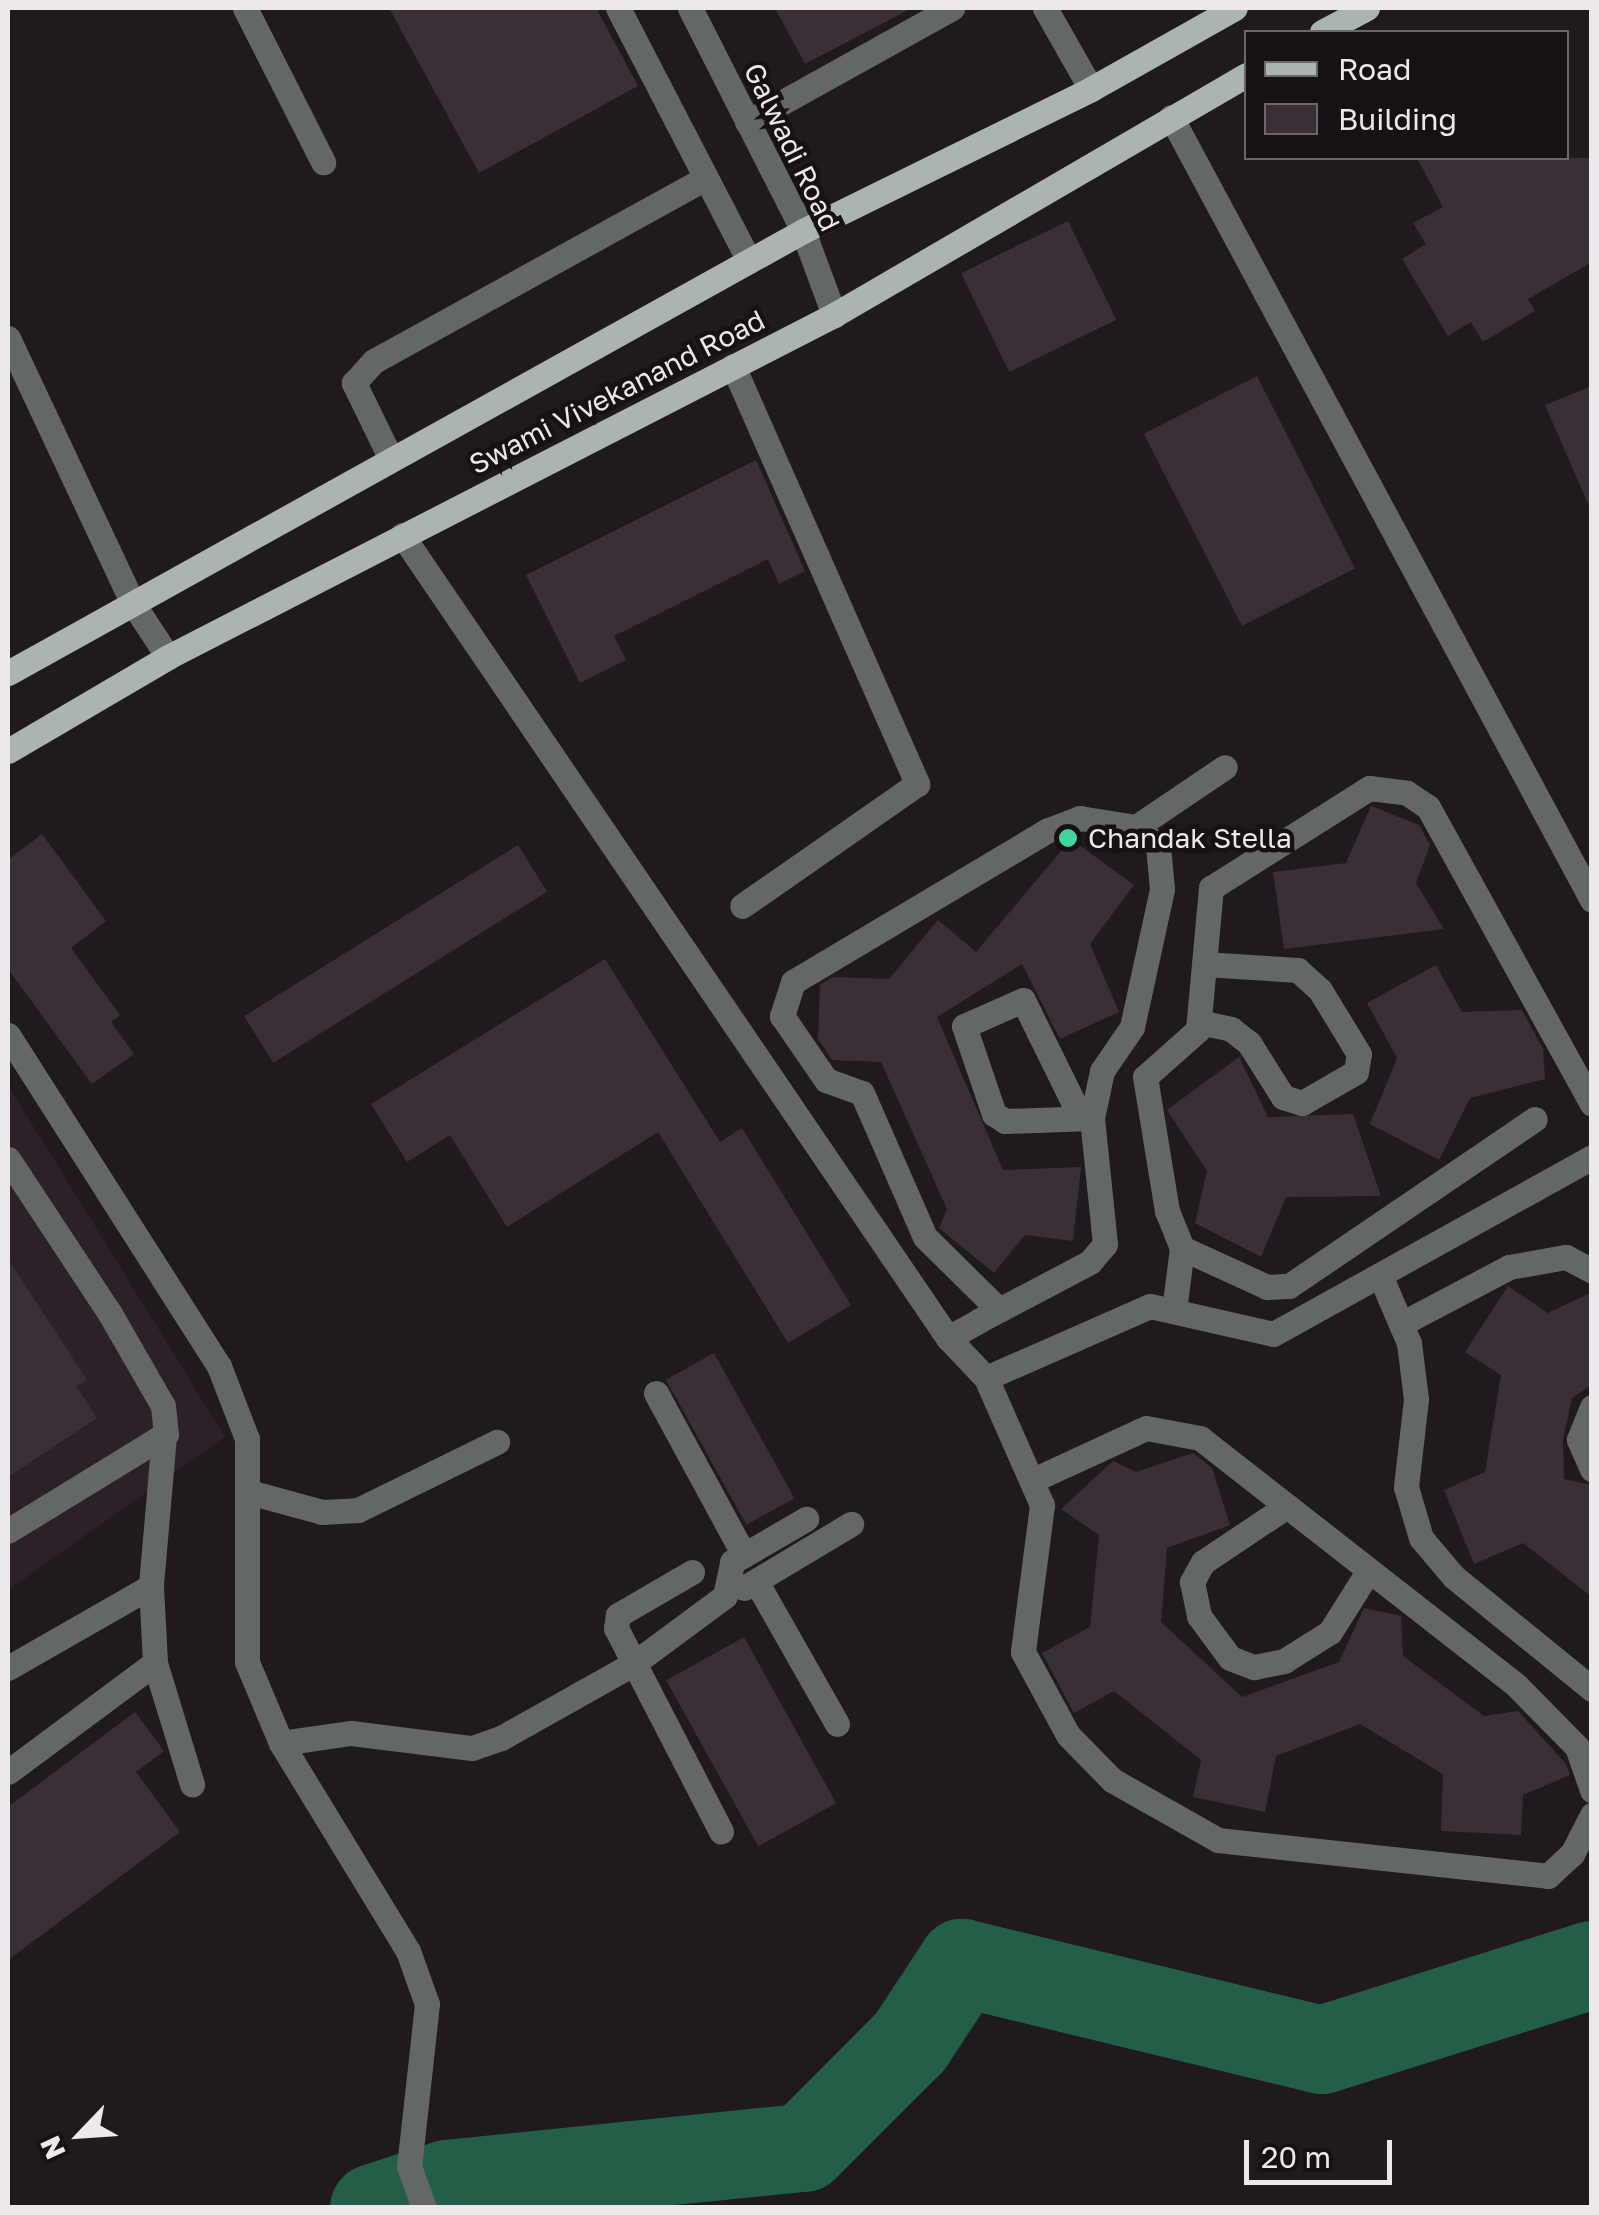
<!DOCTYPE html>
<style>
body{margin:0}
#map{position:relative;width:1599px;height:2215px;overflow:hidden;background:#20191e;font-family:"Golos Text",sans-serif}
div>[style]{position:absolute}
.built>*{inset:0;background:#2d2129}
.river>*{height:88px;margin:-44px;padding:0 44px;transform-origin:44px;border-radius:44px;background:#235e47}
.building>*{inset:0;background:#383036;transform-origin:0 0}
.service>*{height:25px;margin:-12.5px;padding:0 12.5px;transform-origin:12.5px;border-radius:12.5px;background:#636765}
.minor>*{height:25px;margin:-12.5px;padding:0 12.5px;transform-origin:12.5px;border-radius:12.5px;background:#636765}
.primary>*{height:25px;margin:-12.5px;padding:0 12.5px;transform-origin:12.5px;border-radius:12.5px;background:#abb5b0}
.dots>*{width:28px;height:28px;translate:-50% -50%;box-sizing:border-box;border:5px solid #171015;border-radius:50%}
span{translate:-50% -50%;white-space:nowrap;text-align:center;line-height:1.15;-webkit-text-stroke:9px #171015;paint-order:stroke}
.street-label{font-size:28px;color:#ede8eb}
.poi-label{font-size:28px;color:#ede8eb}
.left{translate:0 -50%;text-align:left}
.frame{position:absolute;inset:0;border:10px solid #ede8eb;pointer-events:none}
.legend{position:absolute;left:1244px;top:30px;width:325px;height:130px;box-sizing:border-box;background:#171015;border:2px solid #6d666b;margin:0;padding:12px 18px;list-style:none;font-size:30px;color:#ede8eb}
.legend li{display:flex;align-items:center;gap:20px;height:50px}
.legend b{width:50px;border:2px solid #6d666b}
.north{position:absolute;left:30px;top:2085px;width:100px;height:100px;-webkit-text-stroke:8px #171015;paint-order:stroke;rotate:245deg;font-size:28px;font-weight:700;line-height:40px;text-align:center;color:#ede8eb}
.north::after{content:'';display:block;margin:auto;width:35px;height:45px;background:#ede8eb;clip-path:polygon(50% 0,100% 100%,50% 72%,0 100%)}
.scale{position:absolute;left:1244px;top:2140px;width:148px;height:45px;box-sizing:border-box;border:5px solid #ede8eb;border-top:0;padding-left:12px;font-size:30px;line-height:35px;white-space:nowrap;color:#ede8eb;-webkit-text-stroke:8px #171015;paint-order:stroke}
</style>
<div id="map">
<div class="built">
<div style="clip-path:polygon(8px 1085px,225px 1437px,8px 1590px)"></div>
</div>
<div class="river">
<div style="left:374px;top:2208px;width:77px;rotate:-18.2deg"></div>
<div style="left:447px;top:2184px;width:359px;rotate:-5.8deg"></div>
<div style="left:804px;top:2148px;width:150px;rotate:-45deg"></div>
<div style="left:910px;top:2042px;width:95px;rotate:-56.6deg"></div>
<div style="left:962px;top:1963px;width:370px;rotate:13.6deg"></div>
<div style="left:1322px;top:2050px;width:283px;rotate:-17.5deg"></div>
</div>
<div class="building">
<div style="clip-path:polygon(389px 8px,596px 8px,638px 86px,479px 173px)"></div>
<div style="clip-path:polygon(775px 8px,912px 8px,805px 64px)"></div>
<div style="clip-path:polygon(1417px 158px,1592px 158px,1592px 262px,1528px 299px,1535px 311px,1483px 342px,1471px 322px,1448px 336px,1402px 259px,1426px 244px,1413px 223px,1443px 207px)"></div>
<div style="left:1068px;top:221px;width:110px;height:119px;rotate:64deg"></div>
<div style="left:1257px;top:376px;width:216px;height:127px;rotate:63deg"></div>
<div style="clip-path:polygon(1592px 386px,1592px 513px,1545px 405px)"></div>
<div style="clip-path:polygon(756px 460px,805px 571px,779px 584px,768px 559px,614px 636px,626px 660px,580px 683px,526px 575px)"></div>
<div style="clip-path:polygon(1371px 806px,1419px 825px,1430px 845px,1416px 883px,1444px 929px,1284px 949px,1273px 872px,1346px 863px)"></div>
<div style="clip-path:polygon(42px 834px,106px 921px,71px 948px,120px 1015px,111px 1022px,134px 1054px,92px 1084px,8px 969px,8px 860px)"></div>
<div style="clip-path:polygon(1071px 839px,1134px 885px,1090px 944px,1119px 1012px,1060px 1039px,1022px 964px,937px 1017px,1003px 1170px,1081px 1167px,1073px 1241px,1025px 1235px,994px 1273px,939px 1228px,947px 1209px,881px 1062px,832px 1060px,818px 1039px,820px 985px,833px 977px,889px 979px,938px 920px,976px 952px)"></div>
<div style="left:518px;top:845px;width:55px;height:323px;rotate:58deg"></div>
<div style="clip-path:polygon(605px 959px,720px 1142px,742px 1128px,851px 1305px,788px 1343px,658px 1132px,507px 1227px,450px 1135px,407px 1162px,371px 1104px)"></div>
<div style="clip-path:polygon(1436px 965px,1462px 1012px,1522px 1010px,1543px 1049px,1545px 1079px,1470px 1098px,1439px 1160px,1370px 1124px,1397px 1058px,1367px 1003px)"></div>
<div style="clip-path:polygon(1239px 1057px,1268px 1117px,1353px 1114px,1381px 1196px,1286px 1197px,1261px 1257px,1195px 1223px,1207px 1171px,1167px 1110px)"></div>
<div style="clip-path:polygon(8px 1259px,87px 1380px,76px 1386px,97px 1418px,8px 1477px)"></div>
<div style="clip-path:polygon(1508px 1286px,1548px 1313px,1592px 1292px,1592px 1384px,1572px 1398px,1563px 1440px,1564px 1479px,1592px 1485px,1592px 1597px,1523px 1543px,1474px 1564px,1444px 1490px,1485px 1472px,1501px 1375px,1465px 1352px)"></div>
<div style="left:714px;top:1353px;width:166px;height:55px;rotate:61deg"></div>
<div style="clip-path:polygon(1193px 1453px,1212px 1468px,1230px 1525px,1167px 1548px,1161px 1622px,1242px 1697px,1339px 1662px,1364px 1608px,1401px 1616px,1403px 1656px,1484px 1716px,1518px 1711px,1566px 1764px,1570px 1775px,1523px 1795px,1521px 1835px,1441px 1831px,1443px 1774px,1360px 1724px,1276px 1756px,1265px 1812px,1193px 1797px,1201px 1760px,1114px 1691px,1074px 1713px,1042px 1653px,1090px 1627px,1099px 1535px,1061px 1509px,1113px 1461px,1136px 1472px)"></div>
<div style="left:744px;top:1637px;width:190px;height:89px;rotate:61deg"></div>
<div style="clip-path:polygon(135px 1712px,164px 1751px,136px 1772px,180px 1832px,8px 1960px,8px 1807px)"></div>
</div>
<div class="service">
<div style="left:1045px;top:8px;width:93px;rotate:60.4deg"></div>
<div style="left:747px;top:122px;width:235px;rotate:-29.1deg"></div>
<div style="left:733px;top:366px;width:457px;rotate:66.2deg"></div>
<div style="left:917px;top:784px;width:213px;rotate:145.1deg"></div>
<div style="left:391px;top:459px;width:85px;rotate:-116deg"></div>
<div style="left:354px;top:383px;width:30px;rotate:-48deg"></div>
<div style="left:374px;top:361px;width:379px;rotate:-28.9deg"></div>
<div style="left:8px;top:1159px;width:183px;rotate:56.6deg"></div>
<div style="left:109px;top:1312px;width:108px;rotate:60.1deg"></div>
<div style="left:163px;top:1406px;width:28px;rotate:84deg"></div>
<div style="left:166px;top:1434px;width:185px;rotate:148.5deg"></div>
<div style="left:164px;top:1436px;width:151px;rotate:95deg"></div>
<div style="left:151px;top:1586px;width:77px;rotate:87deg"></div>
<div style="left:155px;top:1663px;width:127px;rotate:73deg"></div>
<div style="left:8px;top:1668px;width:165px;rotate:-29.8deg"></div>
<div style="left:8px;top:1772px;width:183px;rotate:-36.6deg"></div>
</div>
<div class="minor">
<div style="left:245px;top:8px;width:173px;rotate:63.1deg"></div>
<div style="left:618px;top:8px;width:285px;rotate:62.6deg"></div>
<div style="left:690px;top:8px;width:250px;rotate:63.1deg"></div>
<div style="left:803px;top:231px;width:90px;rotate:69.7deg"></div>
<div style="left:1171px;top:117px;width:889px;rotate:61.73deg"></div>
<div style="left:8px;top:338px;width:292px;rotate:64.8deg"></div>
<div style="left:132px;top:602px;width:66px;rotate:56.8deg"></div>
<div style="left:402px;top:535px;width:971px;rotate:55.79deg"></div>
<div style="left:948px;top:1338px;width:55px;rotate:46.5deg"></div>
<div style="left:986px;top:1378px;width:139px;rotate:66.2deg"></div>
<div style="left:1042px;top:1505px;width:148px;rotate:97.4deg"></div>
<div style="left:1023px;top:1652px;width:94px;rotate:61.5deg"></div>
<div style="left:1068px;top:1735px;width:63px;rotate:45.6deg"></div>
<div style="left:1112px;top:1780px;width:122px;rotate:29.5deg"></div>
<div style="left:1218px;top:1840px;width:332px;rotate:6.2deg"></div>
<div style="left:1548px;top:1876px;width:33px;rotate:-43deg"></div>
<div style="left:1572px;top:1854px;width:44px;rotate:-62.9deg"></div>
<div style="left:1136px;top:827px;width:107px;rotate:-34deg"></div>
<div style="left:1199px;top:1022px;width:33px;rotate:12deg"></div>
<div style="left:1231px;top:1029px;width:23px;rotate:38deg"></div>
<div style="left:1249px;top:1043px;width:64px;rotate:57.8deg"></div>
<div style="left:1283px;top:1097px;width:20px;rotate:18deg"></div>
<div style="left:1302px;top:1103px;width:62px;rotate:-29.9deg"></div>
<div style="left:1356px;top:1072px;width:18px;rotate:-81deg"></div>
<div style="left:1359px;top:1054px;width:75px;rotate:-121.4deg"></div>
<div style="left:1320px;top:990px;width:30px;rotate:-138deg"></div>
<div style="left:1298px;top:970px;width:94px;rotate:-176.3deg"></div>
<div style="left:8px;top:1035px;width:393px;rotate:57.5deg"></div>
<div style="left:219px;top:1366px;width:78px;rotate:69deg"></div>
<div style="left:247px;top:1439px;width:223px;rotate:90deg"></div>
<div style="left:247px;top:1662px;width:88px;rotate:67.2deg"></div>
<div style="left:281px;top:1743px;width:244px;rotate:58.6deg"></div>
<div style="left:408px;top:1951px;width:56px;rotate:70.3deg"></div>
<div style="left:427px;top:2004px;width:163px;rotate:96.3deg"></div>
<div style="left:409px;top:2166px;width:45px;rotate:70.3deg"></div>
<div style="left:1081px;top:1118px;width:131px;rotate:-116.2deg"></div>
<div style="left:1023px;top:1000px;width:64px;rotate:156.2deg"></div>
<div style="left:964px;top:1026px;width:93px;rotate:71.2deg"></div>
<div style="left:994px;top:1114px;width:13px;rotate:32deg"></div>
<div style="left:1005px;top:1121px;width:87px;rotate:-2deg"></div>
<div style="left:1182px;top:1248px;width:94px;rotate:24.6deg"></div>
<div style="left:1267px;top:1287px;width:22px;rotate:-3deg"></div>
<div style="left:1289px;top:1286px;width:297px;rotate:-34.2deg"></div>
<div style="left:1380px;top:1275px;width:74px;rotate:66.9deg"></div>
<div style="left:1409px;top:1343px;width:56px;rotate:82.9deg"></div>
<div style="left:1416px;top:1399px;width:89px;rotate:96.5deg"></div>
<div style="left:1406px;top:1487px;width:53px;rotate:73.6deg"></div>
<div style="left:1421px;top:1538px;width:51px;rotate:49.8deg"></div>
<div style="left:1454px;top:1577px;width:178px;rotate:39.1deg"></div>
<div style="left:1174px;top:1311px;width:64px;rotate:-82.8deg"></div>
<div style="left:1182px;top:1248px;width:40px;rotate:-112deg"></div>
<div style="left:1167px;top:1211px;width:136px;rotate:-99.3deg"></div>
<div style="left:1145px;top:1077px;width:71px;rotate:-41.6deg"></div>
<div style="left:1198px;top:1030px;width:143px;rotate:-84.8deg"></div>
<div style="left:1211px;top:888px;width:187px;rotate:-32.3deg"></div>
<div style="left:1369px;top:788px;width:38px;rotate:7deg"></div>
<div style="left:1407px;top:793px;width:25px;rotate:34deg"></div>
<div style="left:1428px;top:807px;width:339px;rotate:61.1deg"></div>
<div style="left:1401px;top:1324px;width:122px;rotate:-27.8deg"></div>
<div style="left:1509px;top:1267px;width:58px;rotate:-10deg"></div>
<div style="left:1566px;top:1257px;width:30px;rotate:28deg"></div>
<div style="left:948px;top:1338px;width:37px;rotate:-29deg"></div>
<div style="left:980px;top:1320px;width:21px;rotate:-28deg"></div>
<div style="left:999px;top:1310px;width:103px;rotate:-27.8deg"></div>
<div style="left:1090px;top:1262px;width:23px;rotate:-50deg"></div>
<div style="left:1105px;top:1244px;width:127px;rotate:-95.9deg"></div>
<div style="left:1092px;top:1118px;width:48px;rotate:-78deg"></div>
<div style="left:1102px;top:1071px;width:53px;rotate:-55.7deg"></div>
<div style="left:1132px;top:1027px;width:141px;rotate:-77.7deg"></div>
<div style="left:1162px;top:889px;width:43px;rotate:-95.3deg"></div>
<div style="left:1158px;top:846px;width:29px;rotate:-139deg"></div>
<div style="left:1136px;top:827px;width:57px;rotate:-170.9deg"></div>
<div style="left:1080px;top:818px;width:34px;rotate:159deg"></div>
<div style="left:1048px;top:830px;width:297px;rotate:149.2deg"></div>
<div style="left:793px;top:982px;width:36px;rotate:108deg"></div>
<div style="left:782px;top:1016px;width:78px;rotate:55.5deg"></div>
<div style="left:826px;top:1080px;width:38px;rotate:20deg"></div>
<div style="left:862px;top:1093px;width:157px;rotate:66.4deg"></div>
<div style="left:925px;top:1237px;width:104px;rotate:44.6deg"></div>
<div style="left:986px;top:1378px;width:179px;rotate:-23.7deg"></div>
<div style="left:1150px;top:1306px;width:126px;rotate:12.8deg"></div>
<div style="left:1273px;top:1334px;width:365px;rotate:-29deg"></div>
<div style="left:656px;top:1393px;width:184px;rotate:61.5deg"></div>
<div style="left:1592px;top:1407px;width:35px;rotate:112deg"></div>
<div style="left:1579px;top:1440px;width:32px;rotate:66deg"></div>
<div style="left:1033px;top:1480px;width:124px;rotate:-24.7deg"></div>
<div style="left:1146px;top:1428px;width:55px;rotate:10.5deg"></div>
<div style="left:1200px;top:1438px;width:402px;rotate:38deg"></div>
<div style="left:1517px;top:1686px;width:86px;rotate:45.5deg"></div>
<div style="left:1577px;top:1747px;width:46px;rotate:70.8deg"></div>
<div style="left:249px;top:1492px;width:76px;rotate:15.3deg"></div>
<div style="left:322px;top:1512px;width:36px;rotate:-3deg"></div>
<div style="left:358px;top:1510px;width:155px;rotate:-26.1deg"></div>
<div style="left:1287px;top:1506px;width:101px;rotate:146.3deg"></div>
<div style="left:1203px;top:1562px;width:23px;rotate:119deg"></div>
<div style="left:1192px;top:1582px;width:35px;rotate:78deg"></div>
<div style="left:1199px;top:1616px;width:52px;rotate:53.6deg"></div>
<div style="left:1230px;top:1658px;width:26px;rotate:21deg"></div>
<div style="left:1254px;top:1667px;width:31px;rotate:-11deg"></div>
<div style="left:1284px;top:1661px;width:54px;rotate:-32.2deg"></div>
<div style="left:1330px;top:1632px;width:73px;rotate:-57.8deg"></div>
<div style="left:692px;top:1572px;width:86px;rotate:149.8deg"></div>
<div style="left:618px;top:1615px;width:13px;rotate:99deg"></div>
<div style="left:616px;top:1628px;width:229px;rotate:62.7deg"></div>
<div style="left:757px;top:1583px;width:162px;rotate:60.4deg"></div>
<div style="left:744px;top:1588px;width:125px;rotate:-30.9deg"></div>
<div style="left:281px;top:1743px;width:71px;rotate:-8.1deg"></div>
<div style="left:351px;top:1733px;width:122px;rotate:7.1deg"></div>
<div style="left:472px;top:1748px;width:31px;rotate:-19deg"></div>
<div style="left:501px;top:1738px;width:151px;rotate:-29.3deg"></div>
<div style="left:633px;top:1664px;width:114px;rotate:-36.5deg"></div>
<div style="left:725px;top:1596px;width:35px;rotate:-78deg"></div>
<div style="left:732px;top:1562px;width:86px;rotate:-30.2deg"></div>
</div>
<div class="primary">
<div style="left:1322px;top:32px;width:51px;rotate:-28.1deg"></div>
<div style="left:8px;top:673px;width:910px;rotate:-29.07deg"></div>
<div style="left:803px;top:231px;width:321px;rotate:-26.2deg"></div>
<div style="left:1091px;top:89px;width:165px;rotate:-29.4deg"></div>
<div style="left:8px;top:751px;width:186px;rotate:-30.4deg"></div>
<div style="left:168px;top:657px;width:749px;rotate:-27.18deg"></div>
<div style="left:834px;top:315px;width:477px;rotate:-30.2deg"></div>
</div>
<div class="dots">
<div style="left:1068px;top:838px;background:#43d4a0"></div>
</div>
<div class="street-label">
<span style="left:792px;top:147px;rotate:64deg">Galwadi Road</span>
<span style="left:617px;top:392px;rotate:-27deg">Swami Vivekanand Road</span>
</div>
<div class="poi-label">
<span class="left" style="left:1088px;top:838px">Chandak Stella</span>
</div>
<div class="frame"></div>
<ul class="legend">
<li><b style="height:12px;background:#abb5b0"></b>Road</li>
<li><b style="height:28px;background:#383036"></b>Building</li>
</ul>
<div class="north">N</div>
<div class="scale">20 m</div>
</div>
